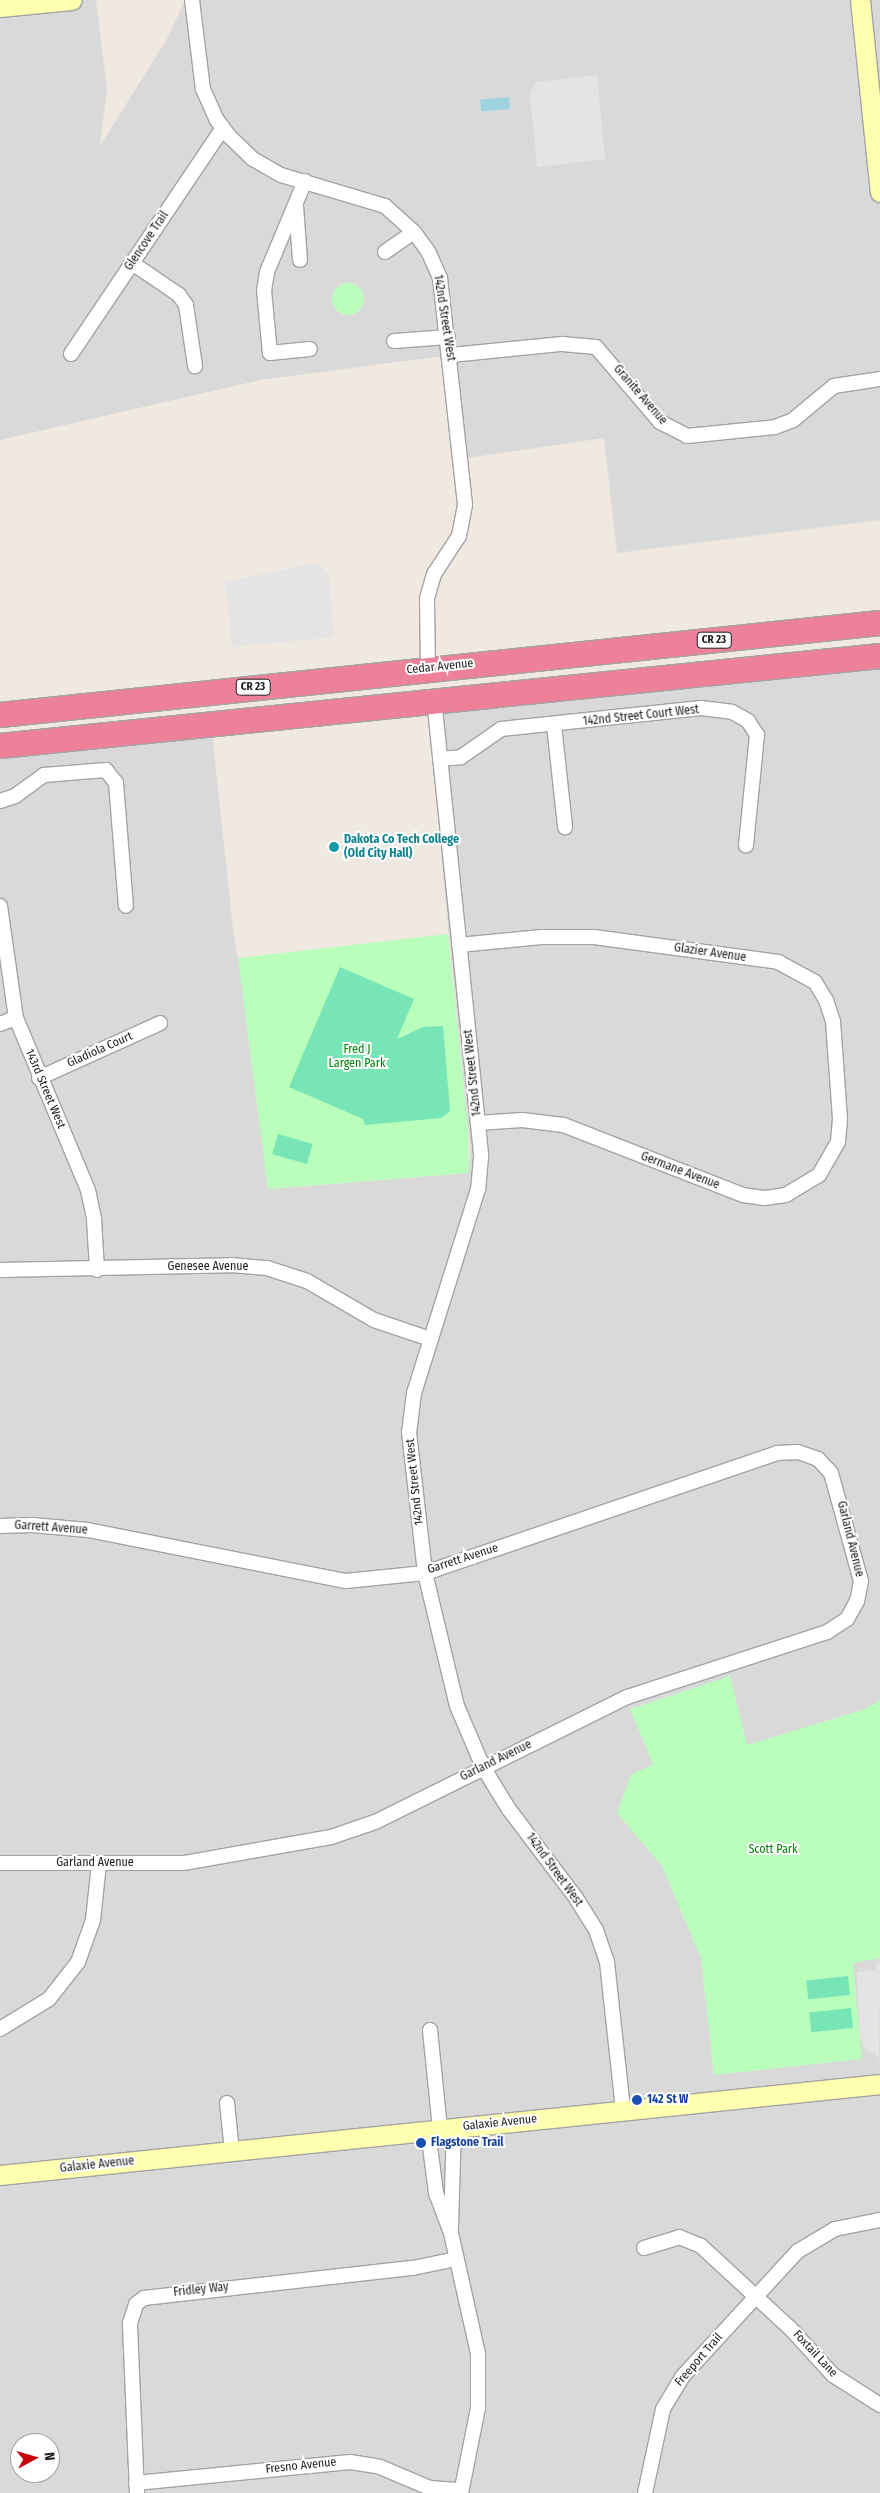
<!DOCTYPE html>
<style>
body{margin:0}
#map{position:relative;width:880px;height:2493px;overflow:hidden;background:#efe9e1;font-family:"Fira Sans Condensed",sans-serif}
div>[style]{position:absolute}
.residential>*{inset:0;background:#dad9d9}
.park>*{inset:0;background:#b9febb}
.round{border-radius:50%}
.pitch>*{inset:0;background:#77e5b6;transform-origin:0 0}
.parking>*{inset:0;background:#e4e4e4}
.water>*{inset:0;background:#9dd4e0;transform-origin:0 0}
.roads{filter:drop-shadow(1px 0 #a3a3a3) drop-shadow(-1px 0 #a3a3a3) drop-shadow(0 1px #a3a3a3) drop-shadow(0 -1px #a3a3a3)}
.street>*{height:14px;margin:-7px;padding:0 7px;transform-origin:7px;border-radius:7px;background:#fff}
.secondary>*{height:19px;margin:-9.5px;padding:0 9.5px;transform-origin:9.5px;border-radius:9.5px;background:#feffaf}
.highway>*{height:24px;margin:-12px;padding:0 12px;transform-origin:12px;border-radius:12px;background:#ed819a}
.dots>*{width:14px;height:14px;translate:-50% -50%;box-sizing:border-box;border:2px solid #fff;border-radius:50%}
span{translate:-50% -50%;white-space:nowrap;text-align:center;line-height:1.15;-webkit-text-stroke:4px #fff;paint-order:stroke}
.shield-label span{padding:1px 4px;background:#fff;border:1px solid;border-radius:4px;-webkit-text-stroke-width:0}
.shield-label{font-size:11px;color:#1c1c1c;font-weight:700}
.street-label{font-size:12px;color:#1c1c1c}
.culture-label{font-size:12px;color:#0d838f;font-weight:700}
.left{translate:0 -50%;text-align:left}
.park-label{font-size:12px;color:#028207}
.transit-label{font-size:12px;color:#164399;font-weight:700}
.north{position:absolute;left:10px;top:2433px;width:50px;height:50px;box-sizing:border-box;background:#fff;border:1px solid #a4a4a4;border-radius:50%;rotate:84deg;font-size:14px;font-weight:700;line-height:20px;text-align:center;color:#1c1c1c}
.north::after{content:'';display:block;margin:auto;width:18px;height:22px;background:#c80009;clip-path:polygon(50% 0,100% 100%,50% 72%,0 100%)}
</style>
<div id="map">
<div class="residential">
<div style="clip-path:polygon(0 0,96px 0,107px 89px,100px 146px,168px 37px,185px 0,880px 0,880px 520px,617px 553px,604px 438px,461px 459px,451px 355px,260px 380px,0 440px)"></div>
<div style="clip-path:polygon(evenodd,880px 656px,880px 2493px,0 2493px,0 744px,211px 723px,233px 929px,245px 1000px,268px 1189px,469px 1173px,470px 1148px,441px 854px,449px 853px,434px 699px,880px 656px,20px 2443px,50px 2443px,50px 2473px,20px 2473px,20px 2443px)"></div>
</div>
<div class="park">
<div class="round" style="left:332px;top:283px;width:32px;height:32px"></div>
<div style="clip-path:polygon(448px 934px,468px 1129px,469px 1173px,268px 1189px,238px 958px)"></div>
<div style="clip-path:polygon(730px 1676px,747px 1745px,865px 1709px,880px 1700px,880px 1958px,853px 1963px,862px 2059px,714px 2075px,701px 1958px,662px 1866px,617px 1813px,631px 1775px,653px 1764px,630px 1709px)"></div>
</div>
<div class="pitch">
<div style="clip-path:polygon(340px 967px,414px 999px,397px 1039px,423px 1027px,443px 1026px,450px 1111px,441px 1118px,365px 1125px,363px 1119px,289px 1087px)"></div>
<div style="left:278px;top:1134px;width:36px;height:21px;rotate:16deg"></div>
<div style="left:848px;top:1976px;width:19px;height:42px;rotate:84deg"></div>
<div style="left:851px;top:2008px;width:20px;height:42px;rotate:84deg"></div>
</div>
<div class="parking">
<div style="clip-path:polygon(597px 75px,605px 159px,537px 167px,530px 93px,536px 82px)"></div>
<div style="clip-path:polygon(315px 563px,329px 573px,334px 637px,232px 647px,225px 582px)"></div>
<div style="clip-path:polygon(877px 1963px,880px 1963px,879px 2065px,878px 2057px,864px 2048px,860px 2036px,857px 1972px,875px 1970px)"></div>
</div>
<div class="water">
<div style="left:509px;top:97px;width:12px;height:29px;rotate:85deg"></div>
</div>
<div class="roads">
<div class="street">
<div style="left:192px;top:0;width:90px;rotate:83deg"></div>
<div style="left:203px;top:89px;width:34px;rotate:66deg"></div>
<div style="left:217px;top:120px;width:20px;rotate:53deg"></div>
<div style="left:229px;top:136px;width:33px;rotate:44deg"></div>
<div style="left:253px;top:159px;width:32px;rotate:30deg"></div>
<div style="left:281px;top:175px;width:109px;rotate:16.6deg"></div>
<div style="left:385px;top:206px;width:39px;rotate:42deg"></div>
<div style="left:414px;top:232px;width:24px;rotate:54deg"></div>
<div style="left:428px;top:251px;width:30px;rotate:66deg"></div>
<div style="left:440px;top:278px;width:228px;rotate:83.7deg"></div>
<div style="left:465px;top:505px;width:32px;rotate:101deg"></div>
<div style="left:459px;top:536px;width:45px;rotate:123.3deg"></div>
<div style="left:434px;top:574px;width:26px;rotate:106deg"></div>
<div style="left:427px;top:599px;width:69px;rotate:89.2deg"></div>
<div style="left:305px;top:181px;width:99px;rotate:112.7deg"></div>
<div style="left:267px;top:272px;width:18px;rotate:99deg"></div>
<div style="left:264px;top:290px;width:63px;rotate:84.6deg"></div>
<div style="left:270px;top:353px;width:40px;rotate:-5.7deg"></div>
<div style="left:296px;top:206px;width:54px;rotate:85.8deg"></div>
<div style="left:385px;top:252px;width:35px;rotate:-35deg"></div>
<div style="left:132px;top:263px;width:57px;rotate:34.2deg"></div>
<div style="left:179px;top:295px;width:12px;rotate:55deg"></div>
<div style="left:186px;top:305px;width:62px;rotate:81.6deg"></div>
<div style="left:394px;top:341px;width:54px;rotate:-4.2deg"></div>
<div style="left:71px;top:354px;width:272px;rotate:-56.1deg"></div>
<div style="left:451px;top:355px;width:112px;rotate:-5.7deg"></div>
<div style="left:562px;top:344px;width:34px;rotate:5deg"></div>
<div style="left:596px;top:347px;width:99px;rotate:49.5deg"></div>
<div style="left:660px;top:422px;width:30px;rotate:27deg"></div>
<div style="left:687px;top:436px;width:88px;rotate:-5.8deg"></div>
<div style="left:775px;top:427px;width:19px;rotate:-21deg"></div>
<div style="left:793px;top:420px;width:53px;rotate:-39.7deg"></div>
<div style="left:834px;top:386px;width:47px;rotate:-8.7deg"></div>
<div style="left:434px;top:699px;width:460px;rotate:84.1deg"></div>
<div style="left:481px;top:1157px;width:32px;rotate:95deg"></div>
<div style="left:478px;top:1189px;width:214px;rotate:107.4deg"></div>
<div style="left:414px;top:1393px;width:39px;rotate:97deg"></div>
<div style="left:409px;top:1432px;width:142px;rotate:83.5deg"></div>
<div style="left:425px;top:1573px;width:137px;rotate:76.5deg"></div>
<div style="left:457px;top:1706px;width:66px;rotate:66.9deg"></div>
<div style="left:483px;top:1767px;width:48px;rotate:58.6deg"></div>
<div style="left:508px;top:1808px;width:113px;rotate:52.9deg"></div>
<div style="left:576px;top:1898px;width:38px;rotate:58deg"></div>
<div style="left:596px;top:1930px;width:34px;rotate:71deg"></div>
<div style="left:607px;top:1962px;width:149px;rotate:83.8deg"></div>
<div style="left:554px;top:725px;width:103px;rotate:83.8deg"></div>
<div style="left:440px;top:759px;width:21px;rotate:-5deg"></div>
<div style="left:461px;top:757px;width:49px;rotate:-35deg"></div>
<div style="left:501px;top:729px;width:201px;rotate:-6deg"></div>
<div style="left:701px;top:708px;width:31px;rotate:7deg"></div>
<div style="left:732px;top:712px;width:18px;rotate:29deg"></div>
<div style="left:748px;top:721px;width:17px;rotate:57deg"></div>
<div style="left:757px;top:735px;width:111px;rotate:95.7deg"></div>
<div style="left:0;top:801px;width:16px;rotate:-18deg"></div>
<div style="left:15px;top:796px;width:36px;rotate:-36deg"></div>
<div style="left:44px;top:775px;width:62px;rotate:-4.6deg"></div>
<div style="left:106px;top:770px;width:16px;rotate:52deg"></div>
<div style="left:116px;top:783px;width:123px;rotate:85.4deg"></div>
<div style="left:0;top:906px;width:113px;rotate:81.9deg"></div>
<div style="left:16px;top:1018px;width:186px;rotate:67.3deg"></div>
<div style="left:88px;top:1190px;width:30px;rotate:78deg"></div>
<div style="left:94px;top:1219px;width:51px;rotate:86.6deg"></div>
<div style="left:459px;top:945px;width:83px;rotate:-5.5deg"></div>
<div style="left:542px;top:937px;width:52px"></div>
<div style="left:594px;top:937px;width:186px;rotate:7.7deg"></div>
<div style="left:778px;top:962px;width:42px;rotate:28.4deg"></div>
<div style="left:815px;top:982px;width:21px;rotate:59deg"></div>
<div style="left:826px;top:1000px;width:22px;rotate:72deg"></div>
<div style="left:833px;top:1021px;width:98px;rotate:85.9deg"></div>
<div style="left:840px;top:1119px;width:23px;rotate:95deg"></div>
<div style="left:838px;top:1142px;width:38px;rotate:120deg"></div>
<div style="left:819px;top:1175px;width:39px;rotate:149deg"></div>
<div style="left:786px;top:1195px;width:22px;rotate:172deg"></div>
<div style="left:764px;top:1198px;width:21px;rotate:-172deg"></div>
<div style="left:743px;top:1195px;width:193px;rotate:-158.7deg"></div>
<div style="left:563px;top:1125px;width:41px;rotate:-173deg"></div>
<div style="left:522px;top:1120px;width:44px;rotate:176.1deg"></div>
<div style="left:0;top:1024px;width:17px;rotate:-21deg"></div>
<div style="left:39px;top:1078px;width:133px;rotate:-24.4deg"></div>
<div style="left:0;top:1270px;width:231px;rotate:-1.2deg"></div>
<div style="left:231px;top:1265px;width:36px;rotate:5deg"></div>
<div style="left:267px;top:1268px;width:42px;rotate:18deg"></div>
<div style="left:307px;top:1281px;width:78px;rotate:30.2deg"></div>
<div style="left:374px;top:1320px;width:59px;rotate:18.7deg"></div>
<div style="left:0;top:1526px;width:32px;rotate:-2deg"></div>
<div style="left:32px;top:1525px;width:56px;rotate:5.1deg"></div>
<div style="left:88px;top:1530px;width:263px;rotate:11.2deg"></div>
<div style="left:346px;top:1581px;width:79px;rotate:-5.8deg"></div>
<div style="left:425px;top:1573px;width:372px;rotate:-18.8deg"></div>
<div style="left:777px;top:1453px;width:21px;rotate:-3deg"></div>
<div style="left:798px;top:1452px;width:21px;rotate:19deg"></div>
<div style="left:818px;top:1459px;width:19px;rotate:47deg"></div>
<div style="left:831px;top:1473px;width:112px;rotate:74.5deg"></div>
<div style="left:861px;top:1581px;width:20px;rotate:101deg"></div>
<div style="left:857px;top:1601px;width:21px;rotate:119deg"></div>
<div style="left:847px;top:1619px;width:24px;rotate:147deg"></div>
<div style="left:827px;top:1632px;width:210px;rotate:162deg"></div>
<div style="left:627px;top:1697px;width:281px;rotate:153.6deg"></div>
<div style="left:375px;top:1822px;width:46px;rotate:161.2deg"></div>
<div style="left:331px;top:1837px;width:150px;rotate:170deg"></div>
<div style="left:183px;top:1863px;width:183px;rotate:180deg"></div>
<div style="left:0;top:2029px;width:57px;rotate:-31.5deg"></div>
<div style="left:49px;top:1999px;width:47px;rotate:-51.9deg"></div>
<div style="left:78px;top:1962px;width:45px;rotate:-70.3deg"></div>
<div style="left:93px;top:1920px;width:56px;rotate:-83.9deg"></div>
<div style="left:430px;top:2030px;width:100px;rotate:84.2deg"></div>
<div style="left:227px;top:2103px;width:48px;rotate:84.1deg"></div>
<div style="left:428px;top:2131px;width:63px;rotate:82.6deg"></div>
<div style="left:436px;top:2193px;width:43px;rotate:69.4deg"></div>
<div style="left:451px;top:2233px;width:124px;rotate:77.4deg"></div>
<div style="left:478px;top:2354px;width:54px;rotate:90deg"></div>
<div style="left:478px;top:2408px;width:87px;rotate:101.3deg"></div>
<div style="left:451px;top:2227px;width:99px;rotate:-88.3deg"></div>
<div style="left:644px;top:2248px;width:37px;rotate:-17deg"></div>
<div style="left:679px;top:2237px;width:24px;rotate:22deg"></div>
<div style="left:701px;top:2246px;width:121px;rotate:42.7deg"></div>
<div style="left:790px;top:2328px;width:64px;rotate:47.5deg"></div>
<div style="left:833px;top:2375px;width:56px;rotate:32.6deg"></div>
<div style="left:136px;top:2483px;width:215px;rotate:-5.6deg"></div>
<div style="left:350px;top:2462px;width:30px;rotate:9deg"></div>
<div style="left:380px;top:2467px;width:54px;rotate:22.8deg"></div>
<div style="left:430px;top:2488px;width:31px;rotate:4deg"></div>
<div style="left:137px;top:2493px;width:170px;rotate:-92.4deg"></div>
<div style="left:130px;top:2323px;width:20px;rotate:-72deg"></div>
<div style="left:136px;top:2304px;width:10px;rotate:-37deg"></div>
<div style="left:144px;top:2298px;width:271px;rotate:-6.4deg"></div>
<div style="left:413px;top:2268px;width:44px;rotate:-11.8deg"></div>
<div style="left:645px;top:2493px;width:86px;rotate:-77.9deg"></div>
<div style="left:663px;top:2409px;width:37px;rotate:-59deg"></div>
<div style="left:682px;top:2377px;width:171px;rotate:-47.4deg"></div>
<div style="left:798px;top:2251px;width:43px;rotate:-30.7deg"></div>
<div style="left:835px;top:2229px;width:46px;rotate:-11.3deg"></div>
</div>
<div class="secondary">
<div style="left:860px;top:0;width:193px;rotate:84.1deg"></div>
<div style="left:0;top:7px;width:72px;rotate:-5.6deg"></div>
<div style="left:0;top:2175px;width:885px;rotate:-5.9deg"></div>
</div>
<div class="highway">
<div style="left:0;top:715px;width:885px;rotate:-5.97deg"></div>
<div style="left:0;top:746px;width:885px;rotate:-5.84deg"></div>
</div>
</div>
<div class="dots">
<div style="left:334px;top:847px;background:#0f9aa8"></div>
<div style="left:637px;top:2100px;background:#1a4fb4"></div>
<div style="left:421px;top:2143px;background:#1a4fb4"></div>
</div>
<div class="shield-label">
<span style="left:714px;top:640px">CR 23</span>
<span style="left:253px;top:687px">CR 23</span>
</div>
<div class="street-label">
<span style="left:147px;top:241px;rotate:-56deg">Glencove Trail</span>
<span style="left:444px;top:318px;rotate:81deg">142nd Street West</span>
<span style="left:640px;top:395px;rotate:49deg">Granite Avenue</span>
<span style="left:440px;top:667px;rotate:-6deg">Cedar Avenue</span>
<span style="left:641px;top:716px;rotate:-6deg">142nd Street Court West</span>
<span style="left:710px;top:953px;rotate:8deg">Glazier Avenue</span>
<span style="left:100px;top:1050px;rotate:-24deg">Gladiola Court</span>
<span style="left:473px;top:1073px;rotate:-96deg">142nd Street West</span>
<span style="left:45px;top:1089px;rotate:67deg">143rd Street West</span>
<span style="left:680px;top:1171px;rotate:21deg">Germane Avenue</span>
<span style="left:208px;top:1267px">Genesee Avenue</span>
<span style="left:415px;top:1482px;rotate:-96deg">142nd Street West</span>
<span style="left:51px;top:1528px;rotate:4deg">Garrett Avenue</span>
<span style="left:850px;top:1539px;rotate:76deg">Garland Avenue</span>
<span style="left:463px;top:1559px;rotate:-18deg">Garrett Avenue</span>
<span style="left:496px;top:1761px;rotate:-26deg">Garland Avenue</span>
<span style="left:95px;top:1863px">Garland Avenue</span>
<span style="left:554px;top:1870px;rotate:54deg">142nd Street West</span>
<span style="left:500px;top:2123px;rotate:-6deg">Galaxie Avenue</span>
<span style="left:97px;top:2165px;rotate:-6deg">Galaxie Avenue</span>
<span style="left:201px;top:2290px;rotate:-6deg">Fridley Way</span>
<span style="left:815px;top:2354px;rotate:47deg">Foxtail Lane</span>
<span style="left:699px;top:2360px;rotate:-49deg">Freeport Trail</span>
<span style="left:301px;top:2466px;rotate:-6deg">Fresno Avenue</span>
</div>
<div class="culture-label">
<span class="left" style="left:344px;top:847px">Dakota Co Tech College<br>(Old City Hall)</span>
</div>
<div class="park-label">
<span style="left:357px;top:1057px">Fred J<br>Largen Park</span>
<span style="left:773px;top:1850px">Scott Park</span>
</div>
<div class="transit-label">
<span class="left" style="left:647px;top:2100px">142 St W</span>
<span class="left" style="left:431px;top:2143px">Flagstone Trail</span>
</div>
<div class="north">N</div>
</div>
